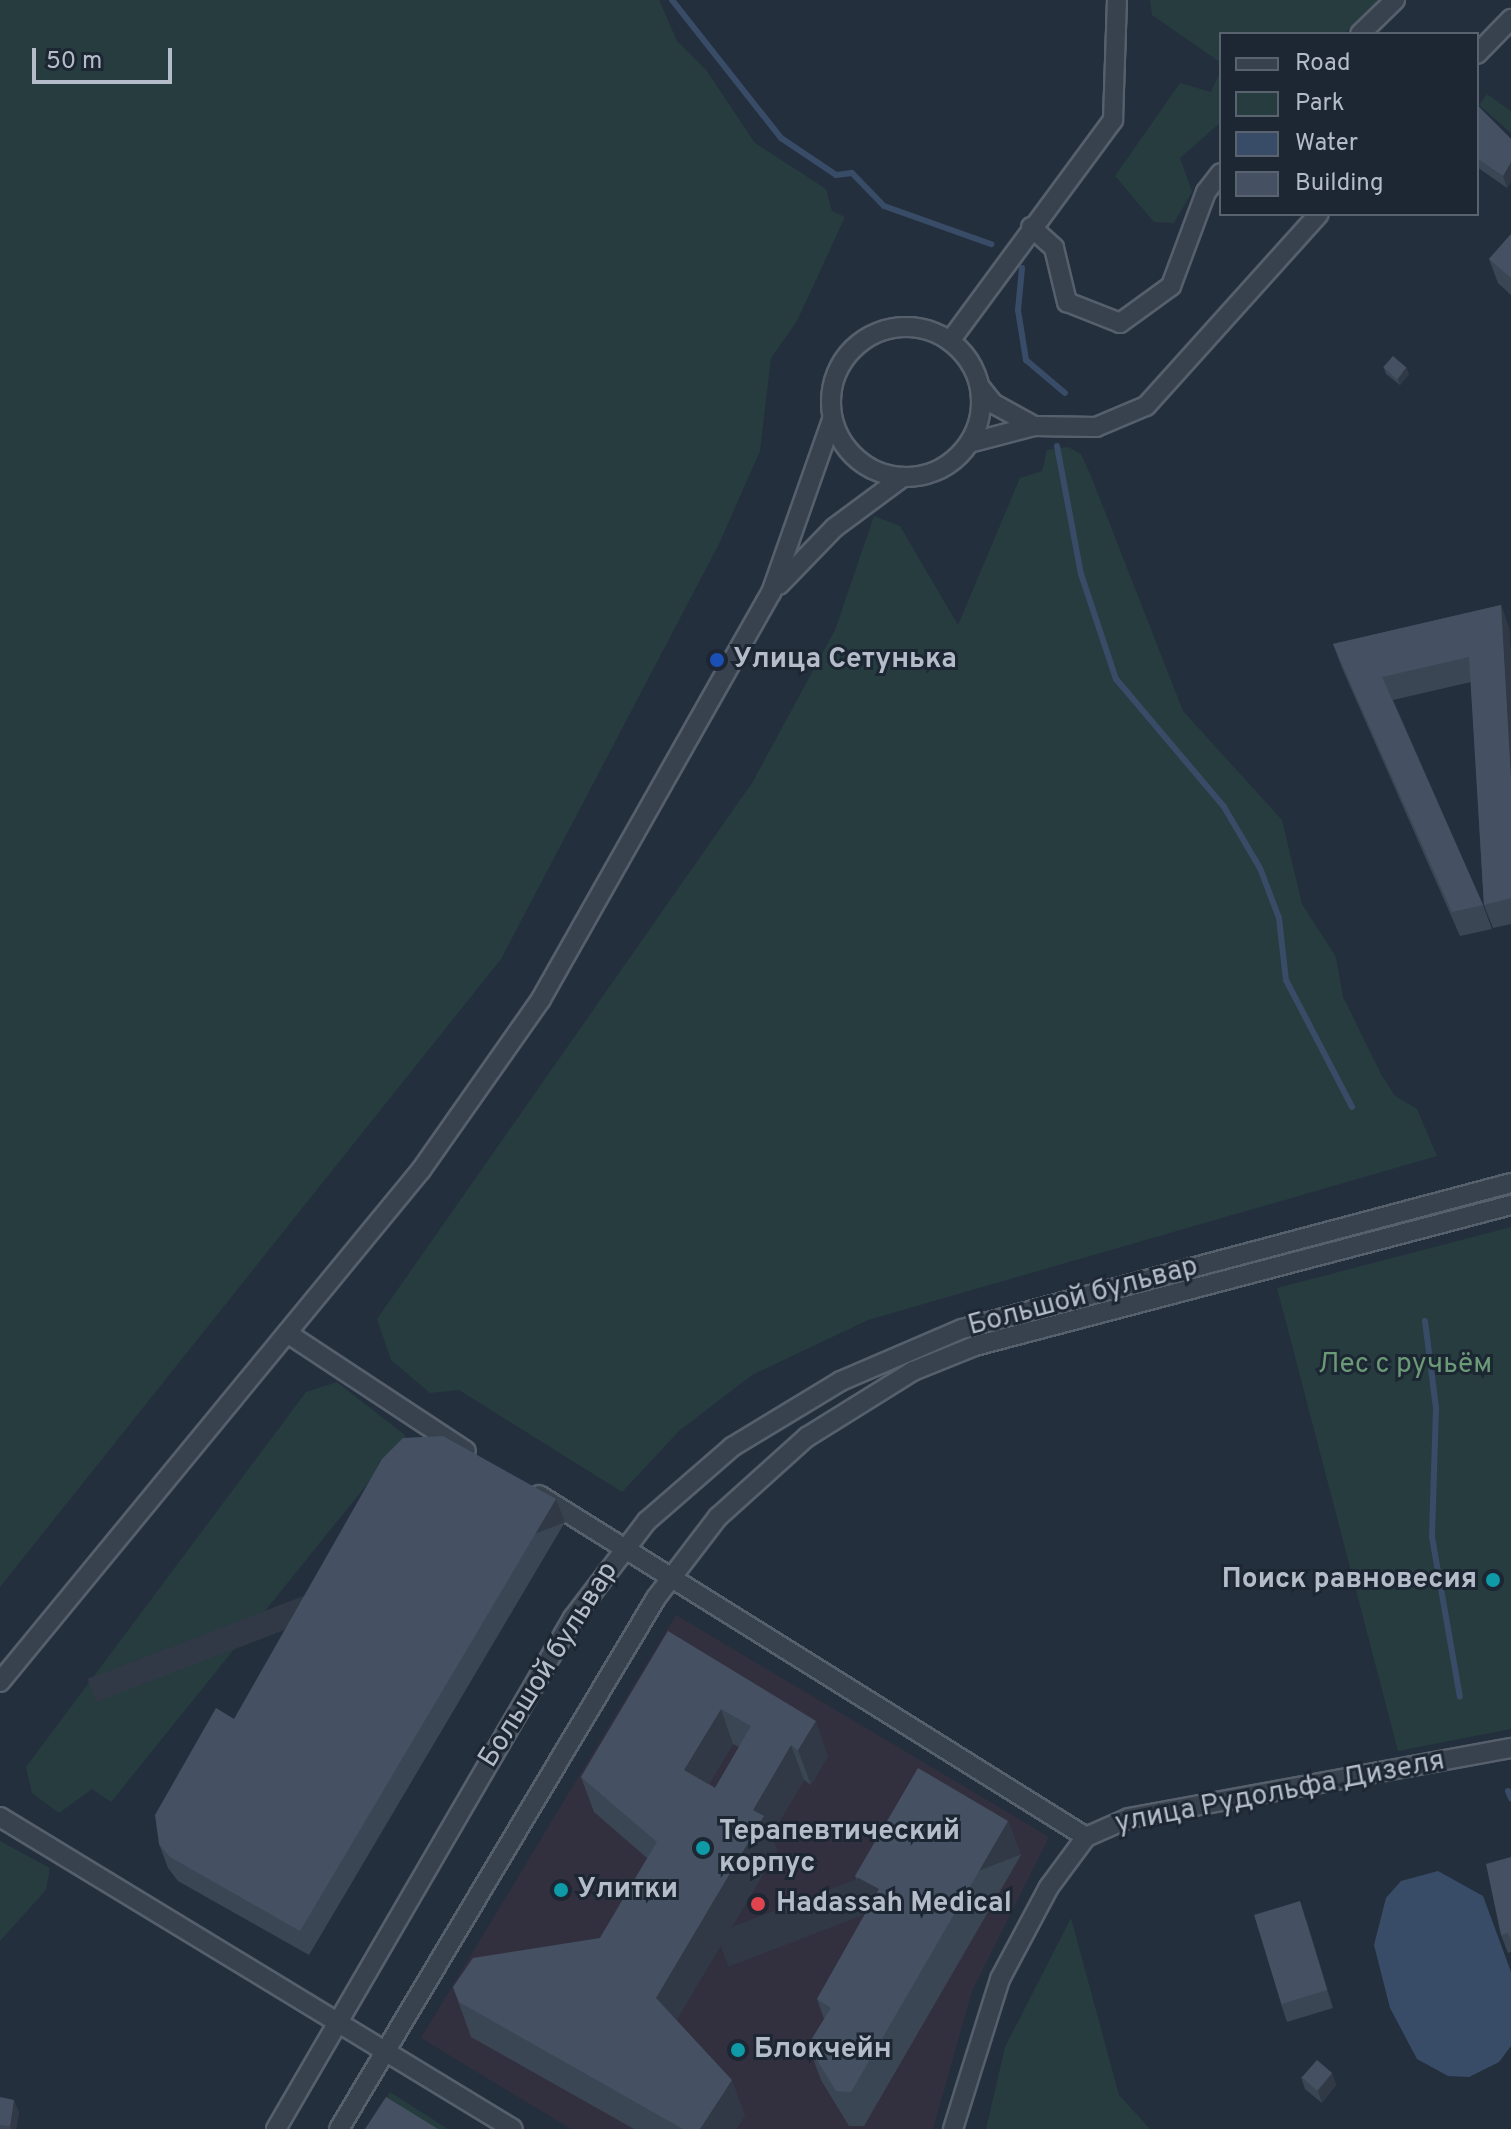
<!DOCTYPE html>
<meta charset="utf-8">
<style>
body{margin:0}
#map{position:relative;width:1511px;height:2129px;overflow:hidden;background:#242f3e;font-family:Overpass,sans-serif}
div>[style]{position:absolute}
.medical>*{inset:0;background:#32303f}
.green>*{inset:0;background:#263c3f}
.water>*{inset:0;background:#394c67}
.stream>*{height:6px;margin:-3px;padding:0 3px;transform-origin:3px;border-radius:3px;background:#394c67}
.roads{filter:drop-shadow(2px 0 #565f6c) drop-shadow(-2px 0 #565f6c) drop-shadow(0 2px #565f6c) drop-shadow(0 -2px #565f6c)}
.minor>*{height:18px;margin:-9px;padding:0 9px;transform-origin:9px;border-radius:9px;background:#38414e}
.minor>.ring{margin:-9px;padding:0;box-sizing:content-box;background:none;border:18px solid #38414e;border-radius:50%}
.wall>*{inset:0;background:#3b4654}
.shaded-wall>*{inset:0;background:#303945;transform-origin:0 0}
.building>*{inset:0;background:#455162;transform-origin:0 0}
.dots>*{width:22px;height:22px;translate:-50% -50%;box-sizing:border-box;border:4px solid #1d2633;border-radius:50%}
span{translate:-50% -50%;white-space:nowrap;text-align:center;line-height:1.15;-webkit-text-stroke:6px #1d2633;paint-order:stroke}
.poi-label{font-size:28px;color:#b4bcc9;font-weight:700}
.left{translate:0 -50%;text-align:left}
.right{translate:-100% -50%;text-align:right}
.street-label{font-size:28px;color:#b4bcc9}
.park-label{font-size:28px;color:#6b9a76}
.legend{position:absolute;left:1219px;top:32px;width:260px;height:184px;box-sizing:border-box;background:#1d2633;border:2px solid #59626f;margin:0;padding:10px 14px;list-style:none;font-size:24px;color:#b4bcc9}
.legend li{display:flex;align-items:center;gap:16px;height:40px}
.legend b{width:40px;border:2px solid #59626f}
.scale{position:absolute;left:32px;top:48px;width:140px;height:36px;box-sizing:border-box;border:4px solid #b4bcc9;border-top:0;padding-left:10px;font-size:24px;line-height:28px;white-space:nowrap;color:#b4bcc9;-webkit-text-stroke:6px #1d2633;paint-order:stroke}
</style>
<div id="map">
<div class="medical">
<div style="clip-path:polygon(676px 1615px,1049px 1837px,972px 1991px,933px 2129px,571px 2129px,421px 2038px)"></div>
</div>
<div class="green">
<div style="clip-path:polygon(0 0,659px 0,677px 41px,707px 71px,755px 143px,826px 189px,832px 211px,845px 217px,797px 321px,771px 358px,760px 451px,719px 544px,501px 959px,0 1587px)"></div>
<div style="clip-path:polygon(1150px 0,1378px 0,1344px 34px,1221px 34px,1221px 63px,1152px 15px)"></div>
<div style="clip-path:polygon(1221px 70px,1221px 122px,1180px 158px,1192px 192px,1174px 223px,1154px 222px,1115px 176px,1180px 83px,1211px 92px)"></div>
<div style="clip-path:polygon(1487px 94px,1511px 111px,1511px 133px,1479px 105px)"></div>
<div style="clip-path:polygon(1068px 447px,1081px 454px,1091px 476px,1183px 711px,1282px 820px,1302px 904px,1336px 957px,1343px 997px,1381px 1074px,1395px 1096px,1417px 1109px,1437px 1156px,868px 1320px,752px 1375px,679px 1431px,622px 1492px,459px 1390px,430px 1393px,391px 1360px,377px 1319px,752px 783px,835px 630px,874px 516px,900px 526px,958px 625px,1020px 478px,1042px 471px,1047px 450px)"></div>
<div style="clip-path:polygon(1511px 1227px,1511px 1729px,1398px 1751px,1277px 1288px)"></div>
<div style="clip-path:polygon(337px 1382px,406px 1436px,111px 1802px,92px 1789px,59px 1813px,32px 1793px,26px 1767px,306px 1392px)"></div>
<div style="clip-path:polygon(0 1841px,50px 1868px,46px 1890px,0 1941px)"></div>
<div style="clip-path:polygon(1071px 1918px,1119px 2095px,1150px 2129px,986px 2129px,1005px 2047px)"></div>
<div style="clip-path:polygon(390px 2092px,448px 2129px,368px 2129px)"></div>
</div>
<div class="water">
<div style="clip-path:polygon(1438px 1871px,1483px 1896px,1511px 1972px,1511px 2046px,1499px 2062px,1469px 2077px,1448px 2076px,1417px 2059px,1390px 2008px,1374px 1945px,1386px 1898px,1401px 1881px)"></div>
</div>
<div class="stream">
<div style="left:672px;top:0;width:176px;rotate:51.7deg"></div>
<div style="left:781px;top:138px;width:66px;rotate:33.9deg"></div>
<div style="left:836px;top:175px;width:16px;rotate:-7deg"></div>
<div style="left:852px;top:173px;width:46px;rotate:45.9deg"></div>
<div style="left:884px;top:206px;width:114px;rotate:19.6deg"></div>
<div style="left:1022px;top:268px;width:42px;rotate:95.4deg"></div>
<div style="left:1018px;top:310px;width:51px;rotate:80.9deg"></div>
<div style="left:1026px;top:360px;width:51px;rotate:40.2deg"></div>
<div style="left:1057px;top:446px;width:130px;rotate:79.4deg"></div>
<div style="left:1081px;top:574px;width:111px;rotate:71.6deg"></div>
<div style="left:1116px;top:679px;width:167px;rotate:49.8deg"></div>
<div style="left:1224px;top:807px;width:71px;rotate:59.5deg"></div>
<div style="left:1260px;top:868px;width:53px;rotate:69.2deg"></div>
<div style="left:1279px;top:918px;width:62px;rotate:83.6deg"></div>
<div style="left:1286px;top:980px;width:143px;rotate:62.5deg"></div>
<div style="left:1425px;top:1321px;width:88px;rotate:82.8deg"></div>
<div style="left:1436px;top:1408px;width:129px;rotate:91.8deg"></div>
<div style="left:1432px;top:1537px;width:162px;rotate:80.1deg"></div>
<div style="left:1508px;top:1791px;width:8px;rotate:67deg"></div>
</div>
<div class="roads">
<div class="minor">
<div style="left:1360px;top:34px;width:49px;rotate:-44.2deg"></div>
<div style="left:1477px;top:54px;width:49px;rotate:-45.8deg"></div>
<div style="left:1031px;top:227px;width:31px;rotate:42deg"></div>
<div style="left:1054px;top:248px;width:56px;rotate:76.5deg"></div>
<div style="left:1067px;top:302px;width:57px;rotate:21.6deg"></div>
<div style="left:1120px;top:323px;width:63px;rotate:-36deg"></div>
<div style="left:1171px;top:286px;width:100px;rotate:-69.6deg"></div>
<div style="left:1206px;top:192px;width:24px;rotate:-52deg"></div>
<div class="ring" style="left:831px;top:327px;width:132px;height:132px"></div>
<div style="left:950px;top:341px;width:275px;rotate:-53.6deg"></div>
<div style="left:1113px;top:120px;width:120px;rotate:-88.1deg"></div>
<div style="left:980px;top:387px;width:22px;rotate:51deg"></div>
<div style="left:994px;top:404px;width:46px;rotate:28.8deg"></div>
<div style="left:969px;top:443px;width:67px;rotate:-14.7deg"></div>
<div style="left:1034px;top:426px;width:62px;rotate:0.9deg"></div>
<div style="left:1096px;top:427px;width:54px;rotate:-22.8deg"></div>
<div style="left:1146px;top:406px;width:258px;rotate:-48deg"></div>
<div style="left:779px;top:585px;width:79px;rotate:-46deg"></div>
<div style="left:834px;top:528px;width:86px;rotate:-36.5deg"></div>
<div style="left:287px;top:1333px;width:214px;rotate:33.4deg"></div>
<div style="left:539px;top:1495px;width:645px;rotate:32.01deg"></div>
<div style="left:0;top:1682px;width:663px;rotate:-50.57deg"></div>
<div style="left:421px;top:1170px;width:209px;rotate:-54.9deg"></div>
<div style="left:541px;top:999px;width:467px;rotate:-60.5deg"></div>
<div style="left:771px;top:593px;width:183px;rotate:-70.6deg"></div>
<div style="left:0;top:1817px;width:600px;rotate:31.31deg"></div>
<div style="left:276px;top:2129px;width:591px;rotate:-59.83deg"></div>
<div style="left:573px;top:1618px;width:122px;rotate:-52.7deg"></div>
<div style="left:647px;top:1521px;width:113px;rotate:-41deg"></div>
<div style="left:732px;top:1447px;width:127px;rotate:-31.2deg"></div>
<div style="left:841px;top:1381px;width:132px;rotate:-23.3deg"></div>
<div style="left:962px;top:1329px;width:568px;rotate:-14.89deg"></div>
<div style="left:339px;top:2129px;width:618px;rotate:-59.16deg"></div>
<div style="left:656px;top:1598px;width:102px;rotate:-52.6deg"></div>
<div style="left:718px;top:1517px;width:120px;rotate:-42deg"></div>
<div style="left:807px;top:1437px;width:125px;rotate:-31.9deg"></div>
<div style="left:913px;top:1371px;width:67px;rotate:-22deg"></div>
<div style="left:975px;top:1346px;width:554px;rotate:-14.74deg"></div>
<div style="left:953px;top:2129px;width:157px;rotate:-72.6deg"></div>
<div style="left:1000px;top:1979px;width:104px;rotate:-62deg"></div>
<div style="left:1049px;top:1887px;width:62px;rotate:-53.5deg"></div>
<div style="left:1086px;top:1837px;width:47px;rotate:-23.8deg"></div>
<div style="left:1129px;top:1818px;width:388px;rotate:-10.4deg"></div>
</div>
</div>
<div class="wall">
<div style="clip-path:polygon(1477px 105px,1511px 139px,1511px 181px,1507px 188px,1477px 167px)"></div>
<div style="clip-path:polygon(1511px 234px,1511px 295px,1498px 283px,1489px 259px)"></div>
<div style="clip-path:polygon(1384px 368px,1409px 374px,1400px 385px,1386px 374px)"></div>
<div style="clip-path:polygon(1501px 605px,1509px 628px,1511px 659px,1511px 924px,1493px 928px,1484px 905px,1471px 682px,1393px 700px,1483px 905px,1492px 929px,1460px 936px,1342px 668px,1333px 644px)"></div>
<div style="clip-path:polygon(556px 1499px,565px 1522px,309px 1955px,178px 1881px,168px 1868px,159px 1844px,234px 1719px)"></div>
<div style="clip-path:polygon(evenodd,668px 1631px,828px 1756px,811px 1785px,804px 1780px,771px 1835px,777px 1851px,676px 2020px,745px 2115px,736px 2129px,634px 2129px,471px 2037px,453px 1987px,600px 1938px,647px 1858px,594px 1812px,581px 1777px,668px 1631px,733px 1744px,739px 1747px,715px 1788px,709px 1784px,733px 1744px)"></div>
<div style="clip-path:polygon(1008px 1821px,1021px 1855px,864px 2126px,849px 2126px,821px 2080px,808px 2045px,824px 2019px,817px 1999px,867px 1911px,855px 1876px)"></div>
<div style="clip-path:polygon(1511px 1857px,1511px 1952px,1508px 1953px,1501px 1935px)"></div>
<div style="clip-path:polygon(1306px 1919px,1333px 2008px,1287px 2022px,1281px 2004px)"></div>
<div style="clip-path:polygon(1332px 2073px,1336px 2085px,1322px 2103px,1305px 2089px,1301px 2077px)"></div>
<div style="clip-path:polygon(0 2097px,19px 2112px,16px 2129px,0 2129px)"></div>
</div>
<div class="shaded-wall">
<div style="clip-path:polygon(1511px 162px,1511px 181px,1507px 188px,1503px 176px)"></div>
<div style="clip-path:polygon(1407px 368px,1409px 374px,1400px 385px,1398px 379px)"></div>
<div style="clip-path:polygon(1501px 605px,1509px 628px,1511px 659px,1511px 779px)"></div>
<div style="left:556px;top:1499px;width:25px;height:502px;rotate:69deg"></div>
<div style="clip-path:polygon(721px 1709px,733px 1744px,697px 1804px,684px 1770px)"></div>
<div style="clip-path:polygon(816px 1721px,828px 1756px,811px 1785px,798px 1750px)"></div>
<div style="clip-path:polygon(791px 1745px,804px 1780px,771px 1835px,777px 1851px,669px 2033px,656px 1998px,753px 1810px)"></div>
<div style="left:1008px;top:1821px;width:36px;height:313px;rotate:69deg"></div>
<div style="clip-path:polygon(1300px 1901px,1306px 1919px,1333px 2008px,1327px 1990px)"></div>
<div style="clip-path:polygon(1332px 2073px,1336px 2085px,1322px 2103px,1318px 2091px)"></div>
<div style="clip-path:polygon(732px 2080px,745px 2115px,736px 2129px,700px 2129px)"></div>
<div style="clip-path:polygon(14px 2100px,19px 2112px,16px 2129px,11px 2129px,10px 2126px)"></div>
</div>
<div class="building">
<div style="clip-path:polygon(1477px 105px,1511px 139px,1511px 162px,1503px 176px,1477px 158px)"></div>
<div style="clip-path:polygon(1511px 234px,1511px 278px,1489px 259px)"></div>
<div style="left:1393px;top:356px;width:18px;height:15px;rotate:41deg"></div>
<div style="clip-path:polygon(1501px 605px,1511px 779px,1511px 898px,1484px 905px,1469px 657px,1382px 677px,1483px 905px,1452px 912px,1333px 644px)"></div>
<div style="clip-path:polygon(443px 1436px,556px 1499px,300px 1931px,170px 1857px,159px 1844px,155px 1815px,216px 1708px,234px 1719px,382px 1459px,403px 1438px)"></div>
<div style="clip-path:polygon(evenodd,668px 1631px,816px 1721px,798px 1750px,791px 1745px,753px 1810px,764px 1816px,656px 1998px,732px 2080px,700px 2129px,683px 2129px,459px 2002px,453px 1987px,473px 1958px,600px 1938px,657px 1842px,581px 1777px,668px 1631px,721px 1709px,751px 1726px,715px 1788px,684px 1770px,721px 1709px)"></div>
<div style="clip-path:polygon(918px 1768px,1008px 1821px,851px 2092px,836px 2091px,808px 2045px,831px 2008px,817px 1999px,879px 1889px,855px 1876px)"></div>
<div style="clip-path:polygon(1511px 1857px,1511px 1940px,1508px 1933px,1501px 1935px,1486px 1864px)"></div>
<div style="left:1300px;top:1901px;width:93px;height:48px;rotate:73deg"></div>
<div style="left:1317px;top:2060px;width:20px;height:23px;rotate:41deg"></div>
<div style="clip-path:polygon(0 2097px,14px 2100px,10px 2126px,0 2125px)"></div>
<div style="clip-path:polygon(386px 2097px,438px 2129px,365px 2129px)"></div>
</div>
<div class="dots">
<div style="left:717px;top:660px;background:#1a4fb4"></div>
<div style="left:1493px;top:1580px;background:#0f9aa8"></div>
<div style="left:703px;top:1848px;background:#0f9aa8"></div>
<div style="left:561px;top:1890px;background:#0f9aa8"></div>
<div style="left:758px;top:1904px;background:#e0444e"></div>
<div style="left:738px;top:2050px;background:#0f9aa8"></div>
</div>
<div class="poi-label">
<span class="left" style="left:733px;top:660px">Улица Сетунька</span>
<span class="right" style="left:1477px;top:1580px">Поиск равновесия</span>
<span class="left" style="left:719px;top:1848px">Терапевтический<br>корпус</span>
<span class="left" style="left:577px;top:1890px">Улитки</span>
<span class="left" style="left:776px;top:1904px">Hadassah Medical</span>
<span class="left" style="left:754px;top:2050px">Блокчейн</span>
</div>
<div class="street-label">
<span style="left:1083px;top:1297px;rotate:-15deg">Большой бульвар</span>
<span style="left:549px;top:1665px;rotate:-58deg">Большой бульвар</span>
<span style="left:1280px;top:1793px;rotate:-11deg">улица Рудольфа Дизеля</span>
</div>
<div class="park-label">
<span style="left:1405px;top:1365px">Лес с ручьём</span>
</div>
<ul class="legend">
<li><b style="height:10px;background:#38414e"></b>Road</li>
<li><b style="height:22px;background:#263c3f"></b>Park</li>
<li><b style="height:22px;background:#394c67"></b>Water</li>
<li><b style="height:22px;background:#455162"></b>Building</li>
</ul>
<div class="scale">50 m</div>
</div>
